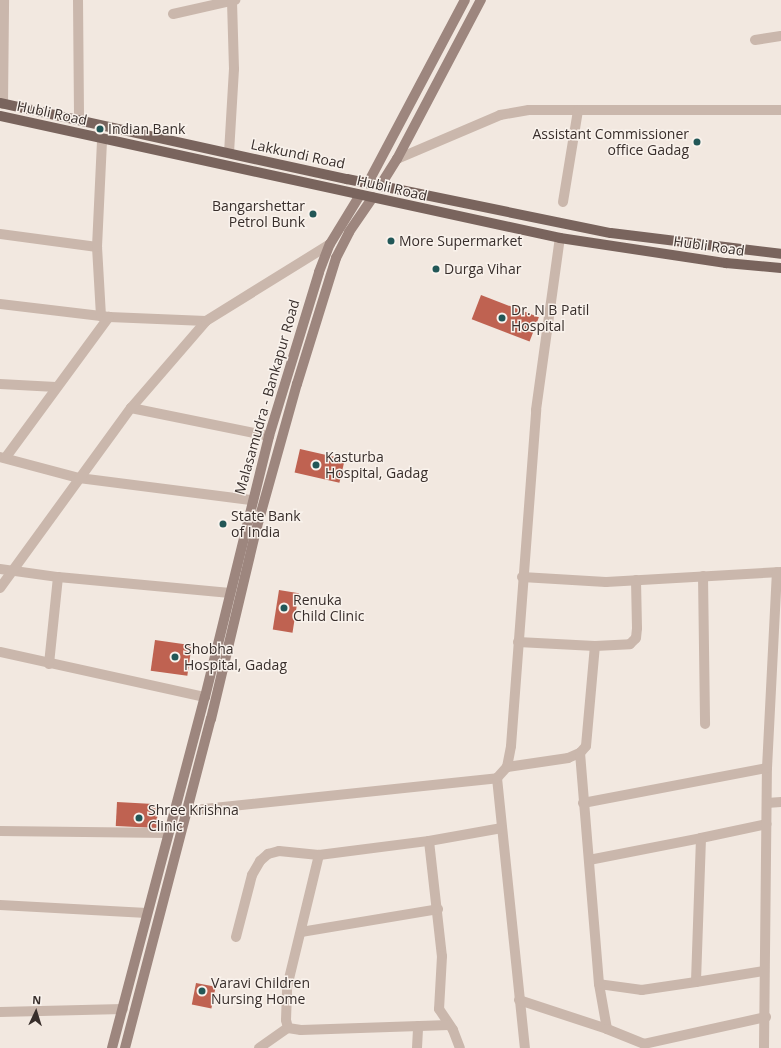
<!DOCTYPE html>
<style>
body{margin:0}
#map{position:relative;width:781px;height:1048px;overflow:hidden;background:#f2e8e0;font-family:"Open Sans",sans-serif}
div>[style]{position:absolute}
.building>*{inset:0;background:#bf6251;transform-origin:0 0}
.minor>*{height:10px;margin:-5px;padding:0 5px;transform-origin:5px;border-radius:5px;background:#cab7ac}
.secondary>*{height:10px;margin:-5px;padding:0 5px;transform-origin:5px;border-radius:5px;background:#9d867e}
.primary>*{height:10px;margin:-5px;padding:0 5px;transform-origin:5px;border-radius:5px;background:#79645d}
.dots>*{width:11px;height:11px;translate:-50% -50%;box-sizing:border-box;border:2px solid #f9f2ec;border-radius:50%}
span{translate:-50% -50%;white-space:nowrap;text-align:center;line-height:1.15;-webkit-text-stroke:3px #f9f2ec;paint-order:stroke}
.street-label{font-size:14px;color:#382e2b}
.poi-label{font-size:14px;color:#382e2b}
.left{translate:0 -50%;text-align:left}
.right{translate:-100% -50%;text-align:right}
.north{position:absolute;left:16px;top:992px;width:40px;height:40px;-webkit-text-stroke:3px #f9f2ec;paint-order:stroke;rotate:4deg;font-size:11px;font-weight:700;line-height:16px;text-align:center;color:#382e2b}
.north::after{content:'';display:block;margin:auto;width:14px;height:18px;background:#382e2b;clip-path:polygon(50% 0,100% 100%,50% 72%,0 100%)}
</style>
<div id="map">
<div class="building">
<div style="left:481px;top:295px;width:62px;height:26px;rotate:21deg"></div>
<div style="left:300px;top:449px;width:46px;height:24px;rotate:13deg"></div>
<div style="left:279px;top:590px;width:20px;height:40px;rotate:9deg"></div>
<div style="left:155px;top:640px;width:37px;height:31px;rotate:8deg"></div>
<div style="left:117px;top:802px;width:41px;height:24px;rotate:3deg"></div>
<div style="left:196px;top:983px;width:20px;height:22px;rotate:11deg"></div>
</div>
<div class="minor">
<div style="left:78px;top:0;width:120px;rotate:89.5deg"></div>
<div style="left:173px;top:14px;width:64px;rotate:-12.7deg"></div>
<div style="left:755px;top:40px;width:26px;rotate:-9deg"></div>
<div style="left:3px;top:104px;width:104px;rotate:-89.4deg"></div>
<div style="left:229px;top:153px;width:84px;rotate:-86.6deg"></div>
<div style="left:234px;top:69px;width:69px;rotate:-91.7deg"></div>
<div style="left:397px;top:159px;width:112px;rotate:-23.1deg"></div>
<div style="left:500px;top:115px;width:29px;rotate:-10deg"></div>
<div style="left:529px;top:110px;width:252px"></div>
<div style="left:563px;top:202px;width:93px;rotate:-80.7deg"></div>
<div style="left:0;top:234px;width:98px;rotate:7.6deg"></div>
<div style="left:0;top:304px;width:110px;rotate:6.8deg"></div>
<div style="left:109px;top:317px;width:97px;rotate:2.4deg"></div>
<div style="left:101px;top:316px;width:69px;rotate:-93.3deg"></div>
<div style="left:97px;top:247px;width:108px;rotate:-87.3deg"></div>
<div style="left:0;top:384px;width:56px;rotate:3.1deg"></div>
<div style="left:131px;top:408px;width:141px;rotate:11.5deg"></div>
<div style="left:0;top:457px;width:82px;rotate:14.9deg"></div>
<div style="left:79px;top:478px;width:173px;rotate:7.3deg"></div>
<div style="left:6px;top:457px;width:174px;rotate:-53.7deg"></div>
<div style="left:0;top:569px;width:59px;rotate:7.9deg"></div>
<div style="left:58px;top:577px;width:173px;rotate:5.3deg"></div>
<div style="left:703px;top:576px;width:148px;rotate:89.2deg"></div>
<div style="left:522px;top:577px;width:84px;rotate:3.4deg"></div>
<div style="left:606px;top:582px;width:175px;rotate:-3.3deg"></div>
<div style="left:0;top:588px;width:223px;rotate:-54deg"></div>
<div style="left:131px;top:408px;width:115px;rotate:-49.2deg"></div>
<div style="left:206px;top:321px;width:146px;rotate:-31.8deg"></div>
<div style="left:518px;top:642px;width:77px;rotate:3deg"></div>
<div style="left:595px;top:646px;width:35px;rotate:-3deg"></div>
<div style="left:630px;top:644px;width:8px;rotate:-45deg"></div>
<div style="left:636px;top:638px;width:10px;rotate:-84deg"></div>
<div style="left:637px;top:628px;width:48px;rotate:-91.2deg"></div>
<div style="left:0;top:652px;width:210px;rotate:12.4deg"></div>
<div style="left:49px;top:664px;width:87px;rotate:-84.1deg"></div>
<div style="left:507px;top:767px;width:62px;rotate:-8.4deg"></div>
<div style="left:568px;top:758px;width:13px;rotate:-23deg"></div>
<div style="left:580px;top:753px;width:9px;rotate:-49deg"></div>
<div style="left:586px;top:746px;width:100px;rotate:-84.9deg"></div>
<div style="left:497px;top:778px;width:271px;rotate:84.1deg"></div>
<div style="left:583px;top:803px;width:187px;rotate:-10.8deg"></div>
<div style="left:767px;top:803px;width:14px;rotate:-4deg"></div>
<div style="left:185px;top:811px;width:314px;rotate:-6deg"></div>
<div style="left:497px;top:778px;width:15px;rotate:-48deg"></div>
<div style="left:507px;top:767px;width:21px;rotate:-79deg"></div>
<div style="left:511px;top:746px;width:337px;rotate:-85.7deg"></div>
<div style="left:536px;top:410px;width:174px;rotate:-82.1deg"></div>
<div style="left:0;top:831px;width:168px;rotate:0.7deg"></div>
<div style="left:701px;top:838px;width:67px;rotate:-12deg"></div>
<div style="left:429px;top:841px;width:116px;rotate:83.6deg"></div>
<div style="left:442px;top:956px;width:53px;rotate:93.2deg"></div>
<div style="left:439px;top:1009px;width:25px;rotate:56deg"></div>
<div style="left:453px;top:1030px;width:19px;rotate:69deg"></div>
<div style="left:589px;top:860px;width:114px;rotate:-11.1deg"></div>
<div style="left:701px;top:838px;width:144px;rotate:92deg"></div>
<div style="left:696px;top:982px;width:55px;rotate:171.6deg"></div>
<div style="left:642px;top:990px;width:43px;rotate:-172.1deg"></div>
<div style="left:0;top:905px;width:147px;rotate:3.1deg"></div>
<div style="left:301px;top:932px;width:139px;rotate:-9.5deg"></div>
<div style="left:236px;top:937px;width:64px;rotate:-75.5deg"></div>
<div style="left:252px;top:875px;width:16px;rotate:-60deg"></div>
<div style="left:260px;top:861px;width:11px;rotate:-41deg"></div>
<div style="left:268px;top:854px;width:11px;rotate:-15deg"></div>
<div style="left:279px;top:851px;width:40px;rotate:5.7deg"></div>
<div style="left:319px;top:855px;width:111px;rotate:-7.3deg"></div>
<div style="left:429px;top:841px;width:74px;rotate:-10.1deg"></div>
<div style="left:696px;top:982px;width:69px;rotate:-9.2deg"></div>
<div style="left:519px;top:1000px;width:93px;rotate:18.2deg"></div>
<div style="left:607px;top:1029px;width:46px;rotate:-100.1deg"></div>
<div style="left:599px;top:984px;width:232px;rotate:-94.7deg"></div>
<div style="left:0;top:1012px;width:123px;rotate:-1.4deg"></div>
<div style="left:288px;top:1028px;width:8px;rotate:-104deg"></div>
<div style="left:286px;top:1020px;width:33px;rotate:-88deg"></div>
<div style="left:287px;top:987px;width:136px;rotate:-76.4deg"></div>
<div style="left:607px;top:1029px;width:40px;rotate:22deg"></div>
<div style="left:644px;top:1044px;width:125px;rotate:-12.5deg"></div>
<div style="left:259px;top:1048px;width:35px;rotate:-35deg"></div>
<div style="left:288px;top:1028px;width:13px;rotate:9deg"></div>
<div style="left:301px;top:1030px;width:148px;rotate:-1.9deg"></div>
<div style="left:417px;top:1048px;width:22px;rotate:-87deg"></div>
<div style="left:764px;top:1048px;width:280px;rotate:-89.4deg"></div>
<div style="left:767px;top:768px;width:196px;rotate:-87.1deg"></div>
</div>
<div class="secondary">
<div style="left:368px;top:183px;width:207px;rotate:-62.1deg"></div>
<div style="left:380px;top:186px;width:32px;rotate:-58deg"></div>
<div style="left:397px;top:159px;width:180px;rotate:-62.2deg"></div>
<div style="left:112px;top:1048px;width:363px;rotate:-75.2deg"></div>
<div style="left:205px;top:697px;width:269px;rotate:-76.2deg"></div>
<div style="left:269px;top:436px;width:171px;rotate:-73deg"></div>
<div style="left:319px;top:272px;width:30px;rotate:-69deg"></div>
<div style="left:330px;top:244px;width:57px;rotate:-58.5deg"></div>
<div style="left:125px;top:1048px;width:340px;rotate:-75.4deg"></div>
<div style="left:211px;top:719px;width:190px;rotate:-76.6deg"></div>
<div style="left:255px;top:534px;width:156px;rotate:-74.4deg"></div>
<div style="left:297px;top:384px;width:132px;rotate:-72.8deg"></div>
<div style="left:336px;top:258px;width:29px;rotate:-63deg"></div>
<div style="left:349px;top:232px;width:42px;rotate:-55.6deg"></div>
</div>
<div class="primary">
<div style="left:0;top:103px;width:355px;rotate:12.4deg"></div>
<div style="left:347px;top:179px;width:269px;rotate:11.6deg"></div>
<div style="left:611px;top:233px;width:171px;rotate:7deg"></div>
<div style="left:0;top:116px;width:573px;rotate:12.29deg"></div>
<div style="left:560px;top:238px;width:168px;rotate:8.6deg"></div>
<div style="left:726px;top:263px;width:55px;rotate:5.2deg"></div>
</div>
<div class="dots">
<div style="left:100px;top:129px;background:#225757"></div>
<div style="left:697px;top:142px;background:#225757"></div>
<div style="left:313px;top:214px;background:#225757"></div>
<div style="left:391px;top:241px;background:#225757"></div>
<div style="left:436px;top:269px;background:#225757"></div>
<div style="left:502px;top:318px;background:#225757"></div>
<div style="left:316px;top:465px;background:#225757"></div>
<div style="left:223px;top:524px;background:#225757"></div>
<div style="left:284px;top:608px;background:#225757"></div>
<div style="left:175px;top:657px;background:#225757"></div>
<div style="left:139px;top:818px;background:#225757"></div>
<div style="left:202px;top:991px;background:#225757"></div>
</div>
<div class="street-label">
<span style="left:52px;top:113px;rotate:12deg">Hubli Road</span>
<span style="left:298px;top:154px;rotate:12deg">Lakkundi Road</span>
<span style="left:392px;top:188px;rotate:13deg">Hubli Road</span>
<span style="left:709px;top:246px;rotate:8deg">Hubli Road</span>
<span style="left:267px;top:397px;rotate:-74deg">Malasamudra - Bankapur Road</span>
</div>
<div class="poi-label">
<span class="left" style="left:108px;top:129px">Indian Bank</span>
<span class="right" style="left:689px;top:142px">Assistant Commissioner<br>office Gadag</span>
<span class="right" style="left:305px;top:214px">Bangarshettar<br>Petrol Bunk</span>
<span class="left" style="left:399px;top:241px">More Supermarket</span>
<span class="left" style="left:444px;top:269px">Durga Vihar</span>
<span class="left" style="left:511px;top:318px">Dr. N B Patil<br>Hospital</span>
<span class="left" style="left:325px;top:465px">Kasturba<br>Hospital, Gadag</span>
<span class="left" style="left:231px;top:524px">State Bank<br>of India</span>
<span class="left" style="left:293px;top:608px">Renuka<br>Child Clinic</span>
<span class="left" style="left:184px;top:657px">Shobha<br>Hospital, Gadag</span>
<span class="left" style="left:148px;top:818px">Shree Krishna<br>Clinic</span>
<span class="left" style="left:211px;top:991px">Varavi Children<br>Nursing Home</span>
</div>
<div class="north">N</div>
</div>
